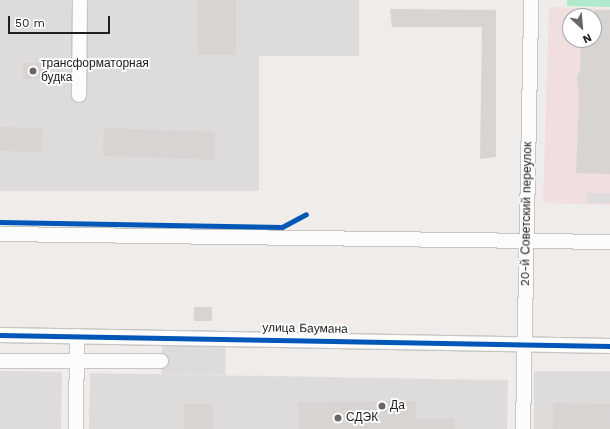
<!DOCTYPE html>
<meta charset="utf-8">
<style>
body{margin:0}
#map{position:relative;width:610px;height:429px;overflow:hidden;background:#efece9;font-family:"Work Sans",sans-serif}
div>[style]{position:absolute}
.residential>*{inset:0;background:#dedcda;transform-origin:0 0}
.commercial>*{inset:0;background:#f1dfdf}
.religious>*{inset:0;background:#dddcda;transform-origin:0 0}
.pitch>*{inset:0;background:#b1e9cd}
.building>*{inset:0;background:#d7d4d2;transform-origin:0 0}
.roads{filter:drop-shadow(1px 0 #c7c6c5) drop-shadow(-1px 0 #c7c6c5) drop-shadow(0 1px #c7c6c5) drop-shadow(0 -1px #c7c6c5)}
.minor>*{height:14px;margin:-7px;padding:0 7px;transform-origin:7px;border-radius:7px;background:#fdfcfc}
.cycleway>*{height:5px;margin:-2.5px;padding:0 2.5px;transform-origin:2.5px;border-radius:2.5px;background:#0057b8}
.dots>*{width:11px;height:11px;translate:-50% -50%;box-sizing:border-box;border:2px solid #fff;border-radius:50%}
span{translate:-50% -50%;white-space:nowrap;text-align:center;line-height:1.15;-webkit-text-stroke:3.5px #fff;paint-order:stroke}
.poi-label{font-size:12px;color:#202020}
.left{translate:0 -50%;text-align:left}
.street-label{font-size:12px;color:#202020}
.north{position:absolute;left:562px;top:8px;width:40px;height:40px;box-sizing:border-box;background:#fff;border:1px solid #a6a6a6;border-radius:50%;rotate:154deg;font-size:11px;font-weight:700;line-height:16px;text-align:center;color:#202020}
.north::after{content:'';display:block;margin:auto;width:14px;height:18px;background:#686766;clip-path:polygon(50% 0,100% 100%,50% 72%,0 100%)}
.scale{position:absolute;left:8px;top:16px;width:102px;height:18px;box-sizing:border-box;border:2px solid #202020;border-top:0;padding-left:5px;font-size:12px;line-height:14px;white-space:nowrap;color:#202020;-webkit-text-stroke:3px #fff;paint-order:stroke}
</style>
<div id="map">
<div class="residential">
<div style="left:0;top:0;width:259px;height:191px"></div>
<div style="left:0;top:371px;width:62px;height:58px;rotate:1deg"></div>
<div style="left:610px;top:371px;width:58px;height:76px;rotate:90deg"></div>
<div style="left:90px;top:373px;width:418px;height:56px;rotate:1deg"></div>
</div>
<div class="commercial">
<div style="clip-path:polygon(evenodd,549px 7px,610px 9px,610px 205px,543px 203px,549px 7px,570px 16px,594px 16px,594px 40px,570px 40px,570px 16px)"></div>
</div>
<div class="religious">
<div style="left:249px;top:0;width:110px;height:56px"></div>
<div style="left:54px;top:20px;width:13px;height:58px"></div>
<div style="left:587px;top:193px;width:23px;height:10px"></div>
<div style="left:162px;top:337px;width:64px;height:37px;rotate:1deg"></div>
</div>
<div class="pitch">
<div style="clip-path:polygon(567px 0,610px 0,610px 7px,567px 6px)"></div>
</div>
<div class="building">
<div style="left:198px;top:0;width:38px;height:55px"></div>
<div style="clip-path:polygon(390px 9px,496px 10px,496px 157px,480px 159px,482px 27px,392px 27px)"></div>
<div style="clip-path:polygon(594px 10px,610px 10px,610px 174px,576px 173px,579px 97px,577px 77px,580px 71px,581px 40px,594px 40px)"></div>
<div style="left:23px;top:63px;width:21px;height:16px"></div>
<div style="left:0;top:127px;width:42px;height:24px;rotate:1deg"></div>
<div style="left:104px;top:128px;width:111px;height:28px;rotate:2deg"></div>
<div style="left:194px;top:307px;width:18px;height:14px"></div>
<div style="clip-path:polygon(416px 401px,416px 418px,455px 418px,455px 429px,298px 429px,298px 402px)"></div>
<div style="left:553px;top:403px;width:57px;height:26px;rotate:1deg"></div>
<div style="left:184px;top:404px;width:29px;height:25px"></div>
</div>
<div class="roads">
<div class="minor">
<div style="left:79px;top:95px;width:95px;rotate:-89.4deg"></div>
<div style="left:0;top:234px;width:610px;rotate:0.75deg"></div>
<div style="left:0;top:335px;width:610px;rotate:1.03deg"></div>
<div style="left:0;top:361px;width:161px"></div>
<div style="left:76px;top:429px;width:93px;rotate:-89.4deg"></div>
<div style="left:523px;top:429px;width:429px;rotate:-88.9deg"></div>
</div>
</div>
<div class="cycleway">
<div style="left:0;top:222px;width:282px;rotate:1deg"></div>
<div style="left:282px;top:227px;width:27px;rotate:-28deg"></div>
<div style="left:0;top:335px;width:610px;rotate:1.03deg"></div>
</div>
<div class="dots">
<div style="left:33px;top:71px;background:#686766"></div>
<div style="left:382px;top:406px;background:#686766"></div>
<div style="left:338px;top:418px;background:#686766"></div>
</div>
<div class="poi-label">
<span class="left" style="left:41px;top:71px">трансформаторная<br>будка</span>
<span class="left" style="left:390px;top:406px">Да</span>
<span class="left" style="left:346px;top:418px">СДЭК</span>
</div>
<div class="street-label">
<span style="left:527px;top:214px;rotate:-89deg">20-й Советский переулок</span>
<span style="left:305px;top:329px;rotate:1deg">улица Баумана</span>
</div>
<div class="north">N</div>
<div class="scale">50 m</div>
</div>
